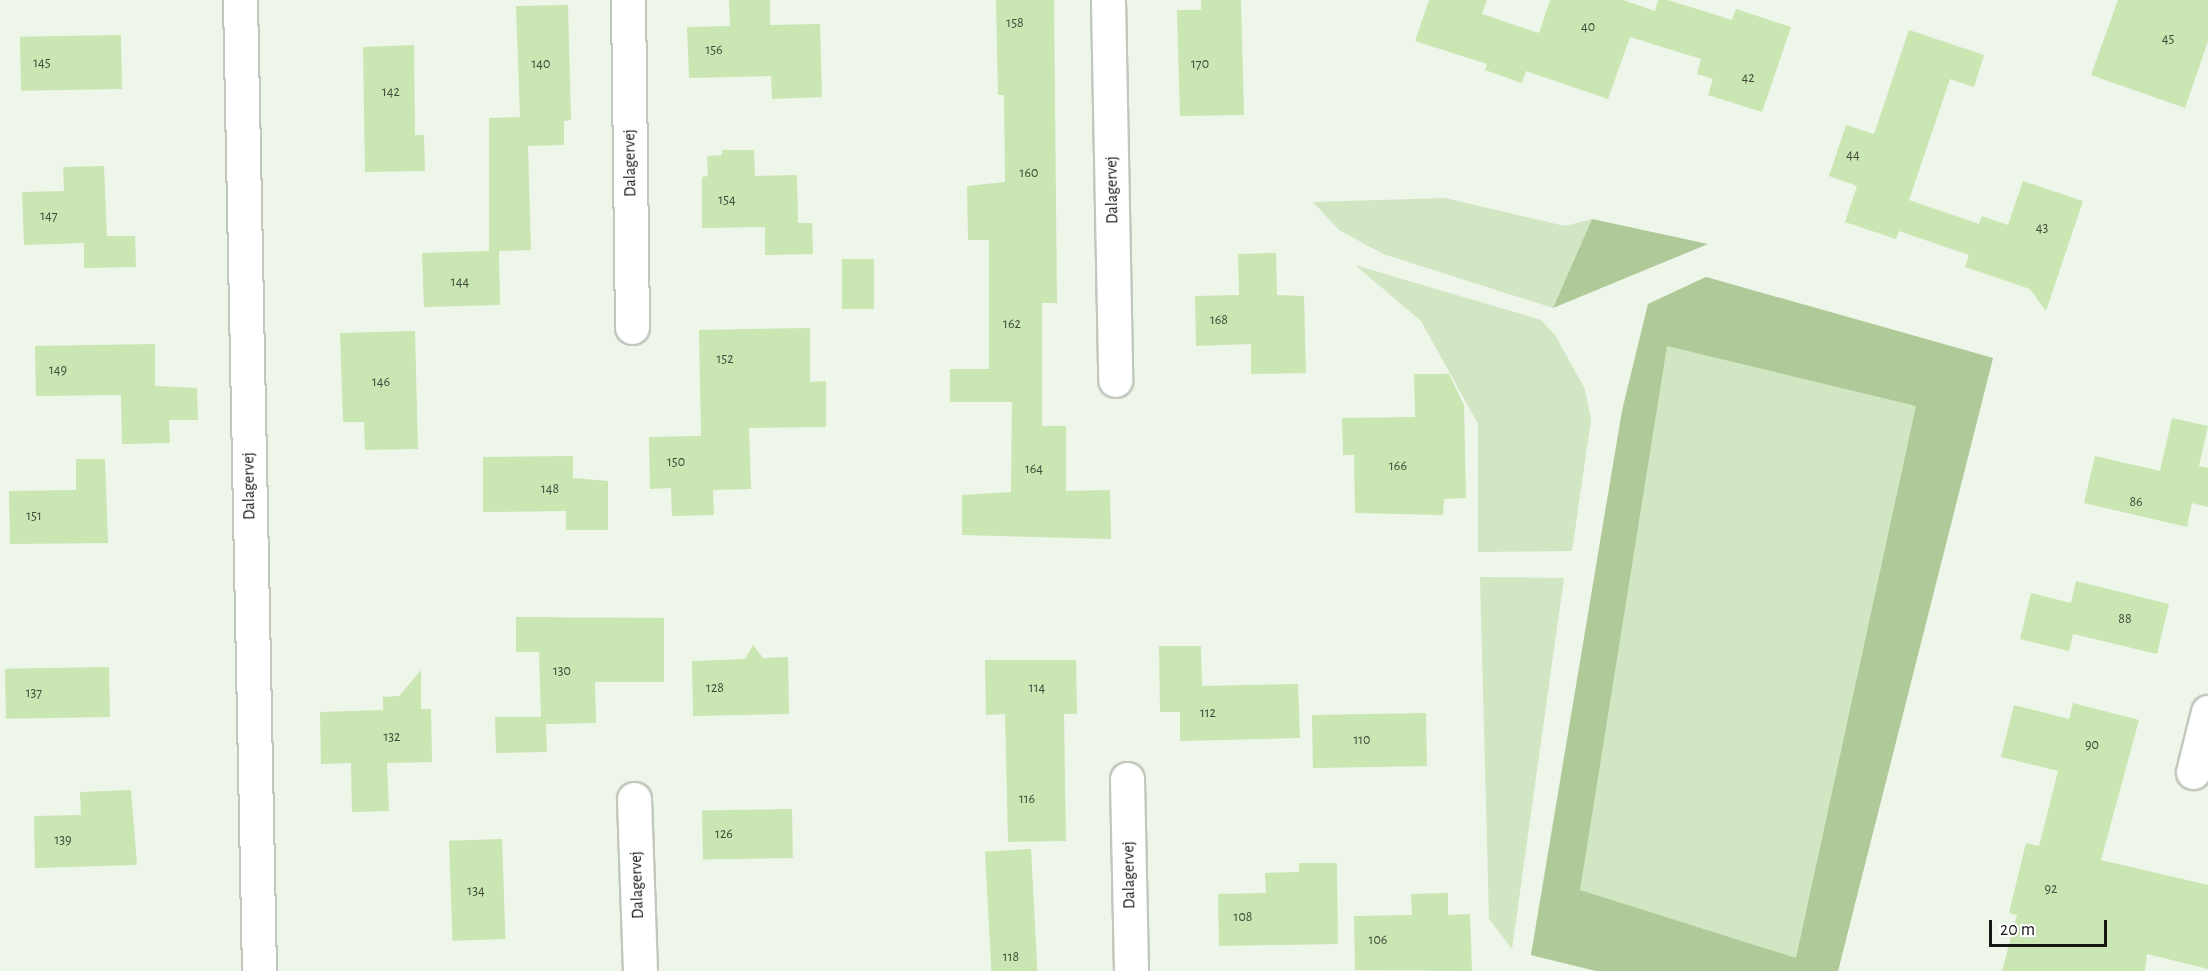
<!DOCTYPE html>
<style>
body{margin:0}
#map{position:relative;width:2208px;height:971px;overflow:hidden;background:#eef5e9;font-family:"Alegreya Sans",sans-serif}
div>[style]{position:absolute}
.green>*{inset:0;background:#d3e6c4}
.forest>*{inset:0;background:#afca98}
.building>*{inset:0;background:#cae6b3;transform-origin:0 0}
.roads{filter:drop-shadow(2px 0 #c2c8bd) drop-shadow(-2px 0 #c2c8bd) drop-shadow(0 2px #c2c8bd) drop-shadow(0 -2px #c2c8bd)}
.street>*{height:33px;margin:-16.5px;padding:0 16.5px;transform-origin:16.5px;border-radius:16.5px;background:#fff}
span{translate:-50% -50%;white-space:nowrap;text-align:center;line-height:1.15;-webkit-text-stroke:5px #fff;paint-order:stroke}
.number-label{font-size:14px;color:#424b3b}
.number-label span{-webkit-text-stroke-width:0}
.street-label{font-size:16px;color:#151713}
.scale{position:absolute;left:1989px;top:920px;width:118px;height:27px;box-sizing:border-box;border:3px solid #151713;border-top:0;padding-left:8px;font-size:18px;line-height:21px;white-space:nowrap;color:#151713;-webkit-text-stroke:4px #fff;paint-order:stroke}
</style>
<div id="map">
<div class="green">
<div style="clip-path:polygon(1445px 198px,1565px 226px,1592px 219px,1553px 308px,1383px 254px,1339px 230px,1313px 202px)"></div>
<div style="clip-path:polygon(1355px 265px,1541px 320px,1555px 335px,1585px 389px,1591px 420px,1572px 551px,1478px 552px,1478px 424px,1421px 321px)"></div>
<div style="clip-path:polygon(1706px 277px,1993px 358px,1838px 971px,1596px 971px,1531px 955px,1622px 411px,1648px 304px)"></div>
<div style="clip-path:polygon(1480px 577px,1564px 578px,1512px 949px,1489px 919px)"></div>
</div>
<div class="forest">
<div style="clip-path:polygon(1592px 219px,1708px 244px,1553px 308px)"></div>
<div style="clip-path:polygon(evenodd,1706px 277px,1993px 358px,1838px 971px,1596px 971px,1531px 955px,1622px 411px,1648px 304px,1706px 277px,1667px 346px,1916px 406px,1796px 958px,1580px 890px,1667px 346px)"></div>
</div>
<div class="building">
<div style="clip-path:polygon(729px 0,770px 0,770px 25px,820px 24px,822px 97px,772px 99px,771px 76px,689px 78px,687px 27px,730px 26px)"></div>
<div style="clip-path:polygon(996px 0,1054px 0,1057px 303px,1042px 303px,1042px 426px,1066px 426px,1066px 491px,1110px 490px,1111px 539px,962px 535px,962px 495px,1011px 492px,1012px 402px,950px 402px,950px 369px,989px 369px,989px 240px,968px 240px,967px 186px,1005px 182px,1004px 95px,998px 95px)"></div>
<div style="clip-path:polygon(1201px 0,1241px 0,1244px 115px,1180px 116px,1177px 10px,1201px 10px)"></div>
<div style="clip-path:polygon(1429px 0,1487px 0,1482px 14px,1539px 33px,1550px 0,1623px 0,1655px 11px,1658px 0,1668px 0,1732px 20px,1736px 9px,1791px 27px,1762px 112px,1708px 95px,1713px 79px,1697px 74px,1701px 59px,1630px 37px,1608px 99px,1526px 71px,1522px 83px,1485px 70px,1487px 64px,1415px 41px)"></div>
<div style="clip-path:polygon(2118px 0,2208px 0,2208px 41px,2185px 108px,2091px 75px)"></div>
<div style="clip-path:polygon(568px 5px,571px 120px,564px 121px,564px 145px,528px 146px,531px 250px,499px 251px,500px 305px,424px 307px,422px 253px,489px 251px,489px 118px,520px 117px,516px 6px)"></div>
<div style="clip-path:polygon(1909px 30px,1984px 55px,1974px 87px,1950px 79px,1909px 200px,1979px 224px,1982px 216px,2008px 225px,2023px 181px,2083px 201px,2046px 311px,2030px 289px,1965px 267px,1969px 255px,1899px 231px,1896px 239px,1845px 222px,1857px 186px,1829px 176px,1846px 125px,1874px 134px)"></div>
<div style="left:121px;top:35px;width:54px;height:101px;rotate:89deg"></div>
<div style="clip-path:polygon(414px 45px,415px 135px,424px 135px,425px 171px,365px 172px,363px 47px)"></div>
<div style="clip-path:polygon(722px 150px,754px 150px,755px 176px,797px 175px,798px 223px,812px 223px,813px 254px,765px 255px,765px 227px,702px 228px,702px 177px,708px 176px,707px 156px,722px 155px)"></div>
<div style="clip-path:polygon(104px 166px,107px 236px,135px 236px,136px 267px,84px 268px,84px 243px,24px 245px,22px 192px,64px 191px,63px 167px)"></div>
<div style="clip-path:polygon(1276px 253px,1277px 295px,1304px 296px,1306px 373px,1251px 374px,1251px 344px,1196px 346px,1195px 296px,1239px 295px,1238px 254px)"></div>
<div style="left:842px;top:259px;width:32px;height:50px"></div>
<div style="clip-path:polygon(810px 328px,810px 382px,826px 381px,826px 427px,749px 428px,751px 489px,713px 490px,714px 515px,672px 516px,671px 488px,650px 489px,649px 437px,701px 436px,699px 330px)"></div>
<div style="clip-path:polygon(415px 331px,418px 449px,365px 450px,364px 422px,343px 422px,340px 333px)"></div>
<div style="clip-path:polygon(155px 344px,155px 386px,197px 388px,198px 420px,169px 420px,170px 443px,122px 444px,121px 395px,36px 396px,35px 346px)"></div>
<div style="clip-path:polygon(1414px 374px,1449px 374px,1464px 405px,1466px 498px,1444px 499px,1443px 515px,1355px 513px,1354px 455px,1343px 455px,1342px 418px,1415px 417px)"></div>
<div style="clip-path:polygon(2172px 418px,2208px 426px,2199px 466px,2208px 468px,2208px 507px,2192px 503px,2187px 527px,2084px 503px,2095px 456px,2160px 471px)"></div>
<div style="clip-path:polygon(573px 456px,573px 478px,608px 481px,608px 530px,566px 530px,566px 511px,483px 512px,483px 457px)"></div>
<div style="clip-path:polygon(76px 459px,105px 459px,108px 543px,10px 544px,9px 491px,76px 490px)"></div>
<div style="clip-path:polygon(2076px 581px,2169px 604px,2157px 654px,2073px 634px,2069px 651px,2020px 639px,2031px 593px,2071px 603px)"></div>
<div style="clip-path:polygon(516px 617px,664px 618px,664px 682px,595px 682px,596px 723px,546px 724px,547px 752px,496px 753px,495px 717px,541px 717px,539px 652px,516px 652px)"></div>
<div style="clip-path:polygon(753px 645px,763px 658px,788px 657px,789px 714px,693px 716px,692px 661px,745px 659px)"></div>
<div style="clip-path:polygon(1159px 646px,1201px 646px,1202px 686px,1298px 684px,1300px 738px,1180px 741px,1180px 712px,1160px 712px)"></div>
<div style="clip-path:polygon(985px 660px,1076px 660px,1077px 714px,1064px 714px,1066px 841px,1008px 842px,1005px 714px,986px 715px)"></div>
<div style="left:109px;top:667px;width:50px;height:104px;rotate:89deg"></div>
<div style="clip-path:polygon(421px 670px,421px 709px,431px 709px,432px 762px,387px 763px,389px 811px,352px 812px,351px 763px,321px 764px,320px 712px,383px 710px,383px 697px,399px 696px)"></div>
<div style="clip-path:polygon(2073px 703px,2139px 720px,2101px 860px,2208px 885px,2208px 969px,2147px 954px,2145px 971px,2002px 971px,2017px 915px,2009px 913px,2026px 843px,2039px 846px,2058px 771px,2001px 757px,2014px 705px,2069px 719px)"></div>
<div style="left:1426px;top:713px;width:53px;height:114px;rotate:89deg"></div>
<div style="clip-path:polygon(131px 790px,137px 865px,35px 868px,34px 816px,81px 815px,80px 792px)"></div>
<div style="left:792px;top:809px;width:49px;height:90px;rotate:89deg"></div>
<div style="left:502px;top:839px;width:100px;height:53px;rotate:88deg"></div>
<div style="left:1031px;top:849px;width:122px;height:46px;rotate:87deg"></div>
<div style="clip-path:polygon(1299px 863px,1337px 863px,1338px 944px,1219px 946px,1218px 894px,1266px 893px,1265px 873px,1299px 872px)"></div>
<div style="clip-path:polygon(1448px 893px,1448px 915px,1470px 914px,1472px 971px,1355px 970px,1354px 916px,1412px 915px,1411px 894px)"></div>
</div>
<div class="roads">
<div class="street">
<div style="left:240px;top:0;width:971px;rotate:88.88deg"></div>
<div style="left:628px;top:0;width:327px;rotate:89.3deg"></div>
<div style="left:1108px;top:0;width:380px;rotate:88.9deg"></div>
<div style="left:2193px;top:772px;width:62px;rotate:-76deg"></div>
<div style="left:1127px;top:779px;width:192px;rotate:88.8deg"></div>
<div style="left:634px;top:799px;width:172px;rotate:88deg"></div>
</div>
</div>
<div class="number-label">
<span style="left:1015px;top:23px">158</span>
<span style="left:1588px;top:27px">40</span>
<span style="left:2168px;top:39px">45</span>
<span style="left:714px;top:50px">156</span>
<span style="left:42px;top:63px">145</span>
<span style="left:541px;top:64px">140</span>
<span style="left:1200px;top:64px">170</span>
<span style="left:1748px;top:78px">42</span>
<span style="left:391px;top:92px">142</span>
<span style="left:1853px;top:155px">44</span>
<span style="left:1029px;top:173px">160</span>
<span style="left:727px;top:200px">154</span>
<span style="left:49px;top:216px">147</span>
<span style="left:2042px;top:228px">43</span>
<span style="left:460px;top:282px">144</span>
<span style="left:1219px;top:320px">168</span>
<span style="left:1012px;top:324px">162</span>
<span style="left:725px;top:359px">152</span>
<span style="left:58px;top:370px">149</span>
<span style="left:381px;top:382px">146</span>
<span style="left:676px;top:462px">150</span>
<span style="left:1398px;top:466px">166</span>
<span style="left:1034px;top:469px">164</span>
<span style="left:550px;top:489px">148</span>
<span style="left:2136px;top:502px">86</span>
<span style="left:34px;top:516px">151</span>
<span style="left:2125px;top:619px">88</span>
<span style="left:562px;top:671px">130</span>
<span style="left:715px;top:688px">128</span>
<span style="left:1037px;top:688px">114</span>
<span style="left:34px;top:693px">137</span>
<span style="left:1208px;top:713px">112</span>
<span style="left:392px;top:737px">132</span>
<span style="left:1362px;top:740px">110</span>
<span style="left:2092px;top:745px">90</span>
<span style="left:1027px;top:799px">116</span>
<span style="left:724px;top:834px">126</span>
<span style="left:63px;top:840px">139</span>
<span style="left:2051px;top:889px">92</span>
<span style="left:476px;top:891px">134</span>
<span style="left:1243px;top:917px">108</span>
<span style="left:1378px;top:940px">106</span>
<span style="left:1011px;top:957px">118</span>
</div>
<div class="street-label">
<span style="left:630px;top:163px;rotate:-91deg">Dalagervej</span>
<span style="left:1112px;top:190px;rotate:-91deg">Dalagervej</span>
<span style="left:249px;top:486px;rotate:-91deg">Dalagervej</span>
<span style="left:1129px;top:875px;rotate:-91deg">Dalagervej</span>
<span style="left:637px;top:885px;rotate:-92deg">Dalagervej</span>
</div>
<div class="scale">20 m</div>
</div>
